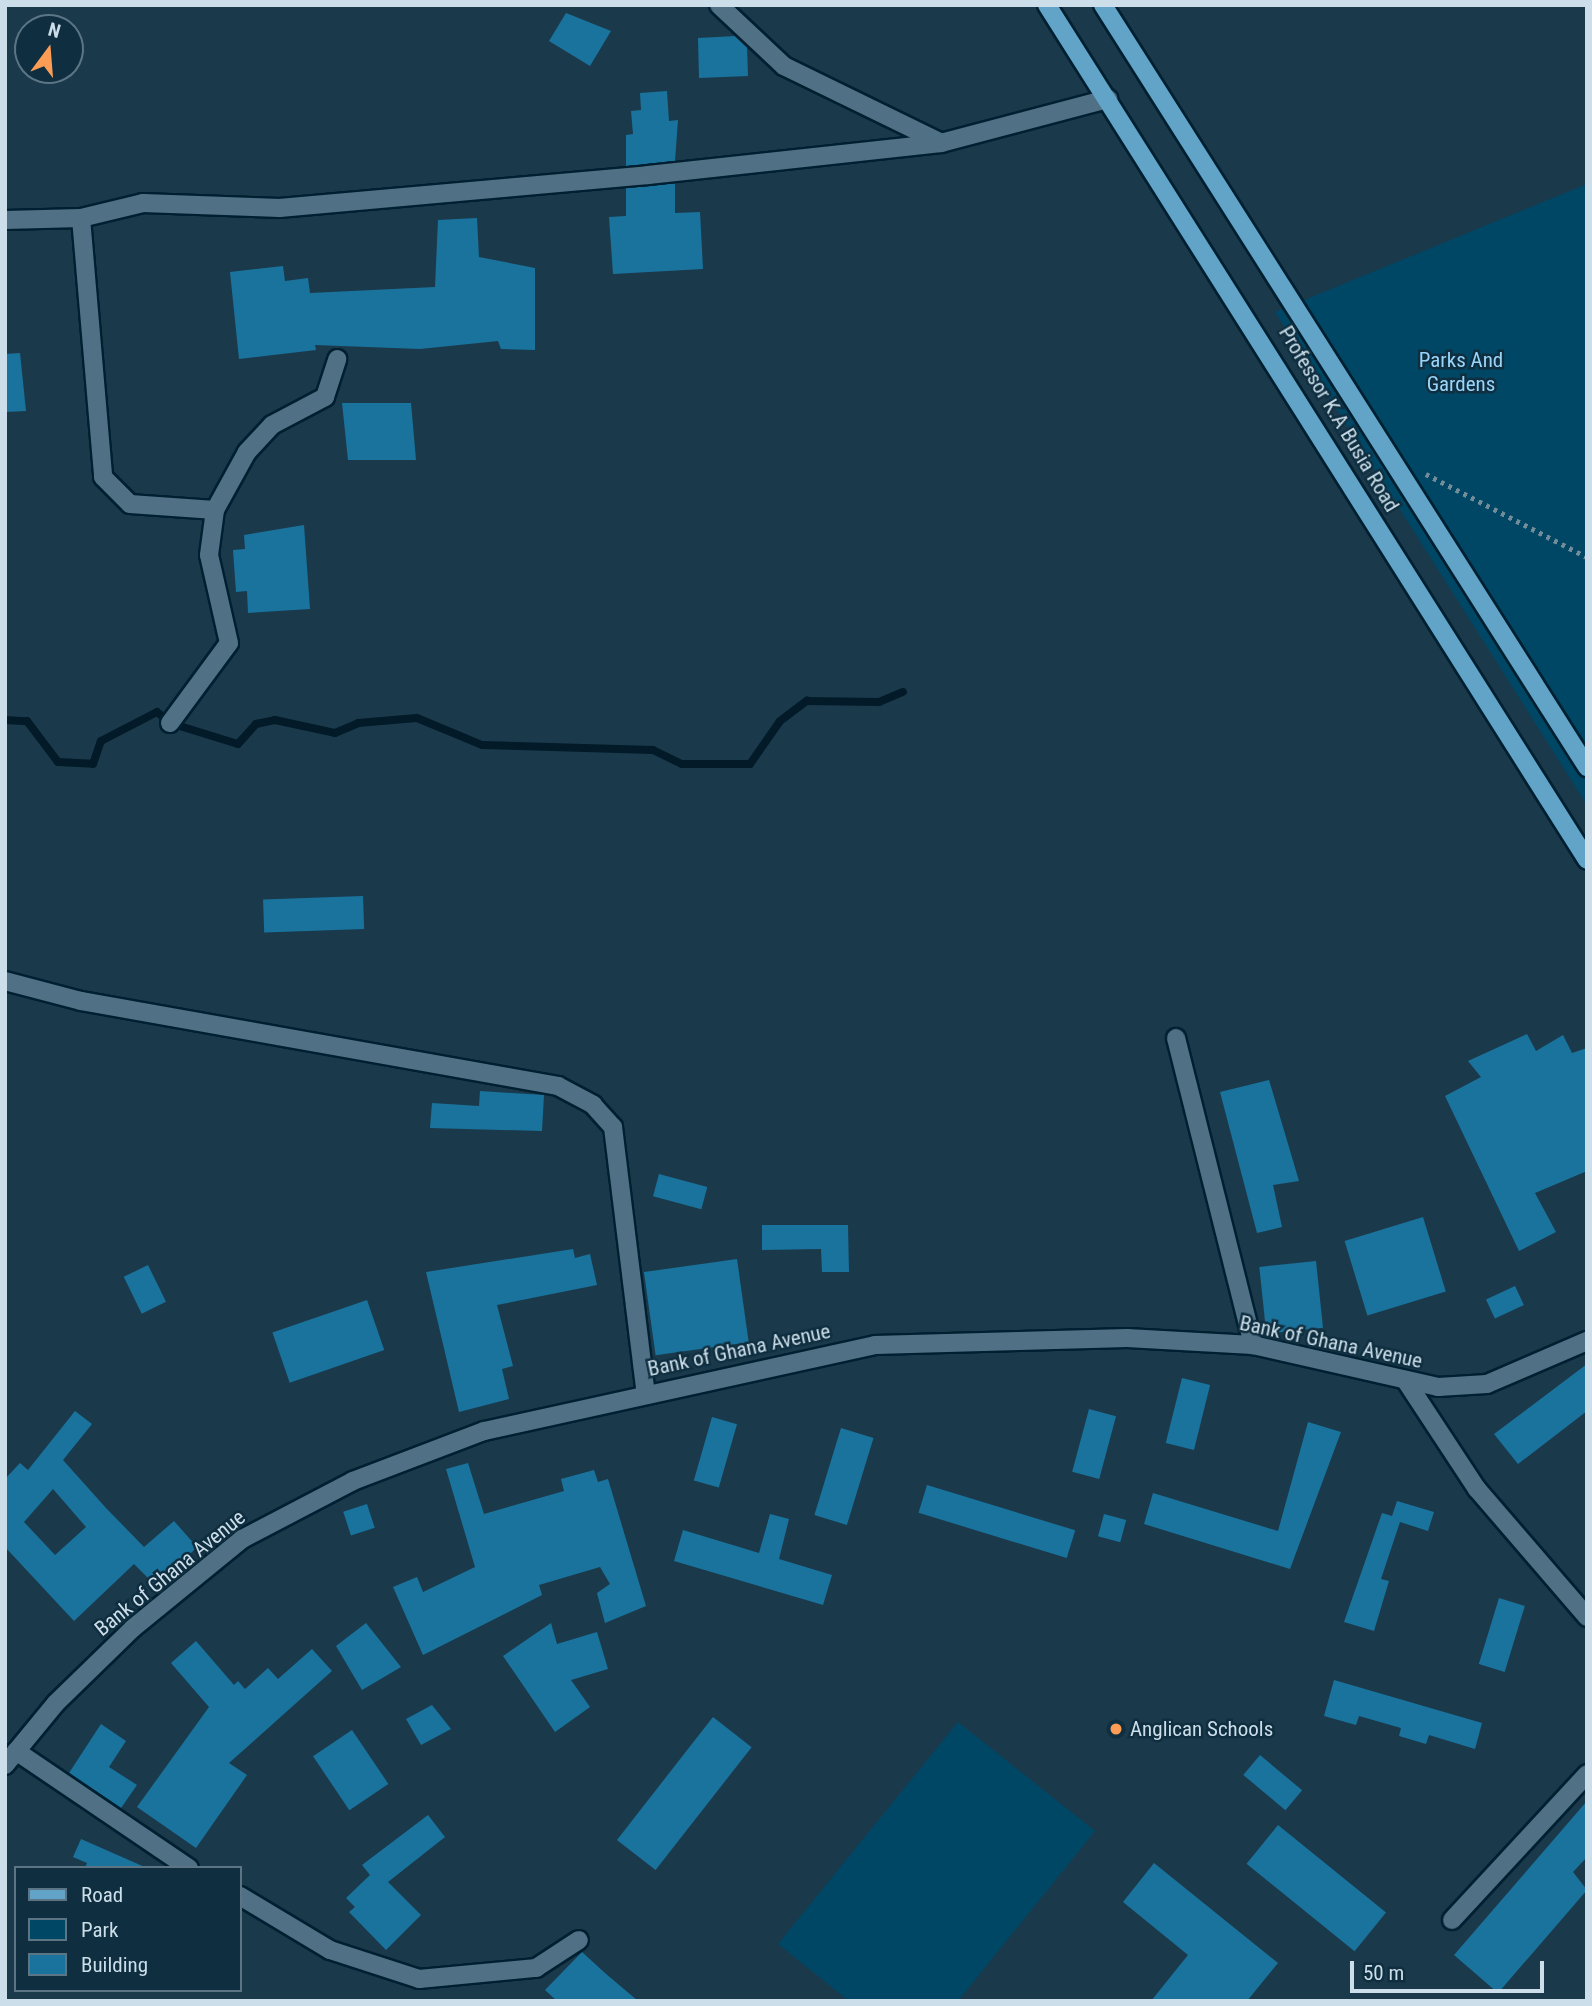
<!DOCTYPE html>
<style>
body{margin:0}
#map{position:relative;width:1592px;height:2006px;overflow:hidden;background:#1a3a4c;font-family:"Roboto Condensed",sans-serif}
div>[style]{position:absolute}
.green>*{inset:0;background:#004766}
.stream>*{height:8px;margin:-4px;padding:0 4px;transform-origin:4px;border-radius:4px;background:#031b29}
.building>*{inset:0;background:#1a739d;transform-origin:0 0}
.path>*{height:4.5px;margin-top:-2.25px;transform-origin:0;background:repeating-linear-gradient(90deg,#738c9a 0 3.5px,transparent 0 8.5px)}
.roads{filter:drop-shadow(2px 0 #002031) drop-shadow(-2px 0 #002031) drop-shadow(0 2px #002031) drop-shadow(0 -2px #002031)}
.minor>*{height:18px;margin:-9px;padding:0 9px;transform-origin:9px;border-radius:9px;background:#507185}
.major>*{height:18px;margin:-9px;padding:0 9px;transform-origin:9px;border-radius:9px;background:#62a3c8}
.dots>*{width:19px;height:19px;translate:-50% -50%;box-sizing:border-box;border:4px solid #0f2f41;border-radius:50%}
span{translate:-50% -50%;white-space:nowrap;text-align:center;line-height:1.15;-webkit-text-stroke:5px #0f2f41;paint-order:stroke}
.park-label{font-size:21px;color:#98d5f9}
.street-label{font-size:21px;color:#ccdee9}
.poi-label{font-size:21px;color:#ccdee9}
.left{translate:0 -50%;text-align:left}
.frame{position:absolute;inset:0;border:7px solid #ccdee9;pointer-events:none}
.legend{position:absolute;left:14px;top:1866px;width:228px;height:126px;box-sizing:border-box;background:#0f2f41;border:2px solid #5b7584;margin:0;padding:9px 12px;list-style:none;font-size:21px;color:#ccdee9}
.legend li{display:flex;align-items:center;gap:14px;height:35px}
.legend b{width:35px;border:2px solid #5b7584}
.north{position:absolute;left:14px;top:14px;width:70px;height:70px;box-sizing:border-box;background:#0f2f41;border:2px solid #5b7584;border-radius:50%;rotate:16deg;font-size:19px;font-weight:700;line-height:28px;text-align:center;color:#ccdee9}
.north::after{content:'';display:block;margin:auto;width:24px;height:32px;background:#fd9c55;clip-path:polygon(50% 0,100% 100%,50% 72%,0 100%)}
.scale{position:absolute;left:1350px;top:1961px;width:194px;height:32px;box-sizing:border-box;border:4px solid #ccdee9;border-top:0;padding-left:9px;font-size:21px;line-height:24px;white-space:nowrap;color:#ccdee9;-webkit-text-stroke:5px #0f2f41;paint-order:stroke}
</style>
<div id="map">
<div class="green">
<div style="clip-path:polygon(1587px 184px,1587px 805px,1275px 312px)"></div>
<div style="clip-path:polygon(958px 1722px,1095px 1831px,958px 2001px,849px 2001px,778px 1944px)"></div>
</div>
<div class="stream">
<div style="left:5px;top:720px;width:22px;rotate:3deg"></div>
<div style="left:27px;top:721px;width:51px;rotate:52.9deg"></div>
<div style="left:58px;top:762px;width:35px;rotate:3deg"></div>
<div style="left:93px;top:764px;width:24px;rotate:-71deg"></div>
<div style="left:101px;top:741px;width:63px;rotate:-27.4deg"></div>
<div style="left:157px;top:712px;width:17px;rotate:40deg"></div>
<div style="left:170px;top:723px;width:71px;rotate:17.2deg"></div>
<div style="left:238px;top:744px;width:27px;rotate:-48deg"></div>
<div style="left:256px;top:724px;width:19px;rotate:-12deg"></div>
<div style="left:275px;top:720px;width:61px;rotate:12.2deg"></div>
<div style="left:335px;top:733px;width:25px;rotate:-23deg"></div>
<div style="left:358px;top:723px;width:59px;rotate:-4.8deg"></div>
<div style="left:417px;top:718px;width:70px;rotate:22.6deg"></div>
<div style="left:482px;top:745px;width:171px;rotate:1.7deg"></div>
<div style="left:653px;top:750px;width:32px;rotate:26deg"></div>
<div style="left:682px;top:764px;width:68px"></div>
<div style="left:750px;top:764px;width:52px;rotate:-55.1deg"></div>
<div style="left:780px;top:721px;width:34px;rotate:-37deg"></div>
<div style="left:807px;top:701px;width:72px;rotate:0.8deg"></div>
<div style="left:879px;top:702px;width:26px;rotate:-23deg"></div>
</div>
<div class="building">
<div style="clip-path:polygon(566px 13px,611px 31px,590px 66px,549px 41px)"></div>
<div style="clip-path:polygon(736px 36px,747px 47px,748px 76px,699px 78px,698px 38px)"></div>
<div style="clip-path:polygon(667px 91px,669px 121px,678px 120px,675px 161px,626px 166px,626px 135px,633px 134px,631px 111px,641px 110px,640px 93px)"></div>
<div style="clip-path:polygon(675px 183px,675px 213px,700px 212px,703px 269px,613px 274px,609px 217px,626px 216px,626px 188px)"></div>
<div style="clip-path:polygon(477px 218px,479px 257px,535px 268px,535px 350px,501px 349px,498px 341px,420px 349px,315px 345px,316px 350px,239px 359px,230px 272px,283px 266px,285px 281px,308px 278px,310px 293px,435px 287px,438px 220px)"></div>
<div style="clip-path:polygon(20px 353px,26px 411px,5px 412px,5px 354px)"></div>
<div style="clip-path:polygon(342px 403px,411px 403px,416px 460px,348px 460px)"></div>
<div style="clip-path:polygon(304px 525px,310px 609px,248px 613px,247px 591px,236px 592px,233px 550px,245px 549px,244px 535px)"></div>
<div style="left:363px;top:896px;width:33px;height:100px;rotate:88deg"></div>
<div style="clip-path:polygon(1527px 1034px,1536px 1051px,1563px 1035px,1572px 1053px,1587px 1048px,1587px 1171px,1535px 1193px,1556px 1232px,1519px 1251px,1445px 1096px,1481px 1077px,1468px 1061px)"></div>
<div style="clip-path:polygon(1269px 1080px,1299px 1181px,1273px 1185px,1282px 1227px,1257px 1233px,1220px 1092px)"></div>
<div style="clip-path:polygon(480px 1091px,544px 1095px,542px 1131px,430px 1128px,432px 1103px,479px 1106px)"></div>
<div style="left:659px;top:1174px;width:50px;height:23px;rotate:15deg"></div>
<div style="left:1423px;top:1217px;width:78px;height:82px;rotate:73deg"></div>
<div style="clip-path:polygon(762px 1225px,848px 1225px,849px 1272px,822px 1272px,821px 1249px,762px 1250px)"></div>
<div style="clip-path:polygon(573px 1249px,575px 1258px,590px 1254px,597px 1285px,497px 1305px,513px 1366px,502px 1369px,509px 1399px,459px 1412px,426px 1272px)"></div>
<div style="left:737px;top:1259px;width:84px;height:94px;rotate:82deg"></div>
<div style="left:1316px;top:1261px;width:67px;height:57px;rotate:84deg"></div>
<div style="left:148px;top:1265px;width:41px;height:27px;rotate:64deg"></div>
<div style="left:1515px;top:1286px;width:21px;height:32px;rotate:65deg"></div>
<div style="left:367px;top:1300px;width:53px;height:100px;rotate:71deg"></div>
<div style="clip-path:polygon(1587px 1364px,1587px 1411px,1518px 1464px,1494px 1434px)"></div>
<div style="left:1182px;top:1378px;width:29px;height:67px;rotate:14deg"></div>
<div style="left:1089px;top:1409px;width:28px;height:65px;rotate:15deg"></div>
<div style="clip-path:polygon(evenodd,75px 1411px,92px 1424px,63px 1460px,106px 1508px,144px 1547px,174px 1521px,197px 1547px,157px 1587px,134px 1564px,74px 1621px,5px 1547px,5px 1479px,20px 1463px,28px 1470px,75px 1411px,53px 1489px,86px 1527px,55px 1555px,24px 1522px,53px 1489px)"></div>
<div style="left:712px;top:1417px;width:26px;height:66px;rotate:16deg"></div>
<div style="clip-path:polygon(1308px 1422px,1341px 1432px,1290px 1569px,1144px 1524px,1153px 1493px,1278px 1531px)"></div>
<div style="left:841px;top:1428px;width:34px;height:91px;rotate:17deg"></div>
<div style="clip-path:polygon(468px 1463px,484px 1514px,564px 1491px,561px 1479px,594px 1470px,598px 1482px,608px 1479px,646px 1606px,605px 1623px,597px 1593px,610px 1584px,600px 1567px,539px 1585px,542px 1595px,423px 1655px,393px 1587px,417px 1577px,423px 1592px,475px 1567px,446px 1469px)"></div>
<div style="left:927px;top:1485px;width:155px;height:29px;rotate:17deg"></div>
<div style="clip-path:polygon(1397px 1501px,1434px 1512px,1428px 1531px,1400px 1522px,1381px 1579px,1389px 1581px,1374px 1631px,1344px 1622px,1382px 1513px,1392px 1516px)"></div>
<div style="left:367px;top:1504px;width:25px;height:25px;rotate:72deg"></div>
<div style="clip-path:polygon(770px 1514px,789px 1519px,779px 1559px,832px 1575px,823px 1605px,674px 1561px,683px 1530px,759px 1553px)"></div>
<div style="left:1104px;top:1514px;width:23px;height:23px;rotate:15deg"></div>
<div style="left:1499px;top:1598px;width:27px;height:69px;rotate:17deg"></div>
<div style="clip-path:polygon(366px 1623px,401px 1667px,362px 1690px,336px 1646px)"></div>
<div style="clip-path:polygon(551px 1623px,557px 1644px,597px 1632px,608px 1669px,571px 1680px,590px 1707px,555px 1732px,503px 1656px)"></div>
<div style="clip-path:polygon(196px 1641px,234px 1685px,238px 1681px,245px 1689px,268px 1668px,278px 1679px,312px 1649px,332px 1671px,229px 1763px,247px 1775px,196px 1848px,137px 1807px,209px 1707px,171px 1663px)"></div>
<div style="clip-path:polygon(1334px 1680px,1482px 1723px,1475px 1749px,1429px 1735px,1426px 1744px,1399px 1736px,1401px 1728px,1359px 1716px,1356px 1725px,1324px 1716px)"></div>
<div style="clip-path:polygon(432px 1705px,451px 1729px,421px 1745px,406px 1719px)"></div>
<div style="left:713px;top:1717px;width:49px;height:156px;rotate:38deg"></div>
<div style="clip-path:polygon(101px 1724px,126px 1741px,109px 1767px,137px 1785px,121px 1808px,69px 1773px)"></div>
<div style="left:352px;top:1730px;width:65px;height:47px;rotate:56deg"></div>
<div style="left:1260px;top:1755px;width:55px;height:26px;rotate:40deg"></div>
<div style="clip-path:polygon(1587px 1801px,1587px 1857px,1573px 1872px,1587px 1890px,1498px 1993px,1454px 1955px)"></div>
<div style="clip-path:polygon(428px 1815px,445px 1837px,388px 1882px,421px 1915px,386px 1950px,349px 1912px,355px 1907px,346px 1898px,370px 1875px,362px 1865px)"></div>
<div style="left:1278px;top:1825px;width:139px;height:50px;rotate:39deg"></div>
<div style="clip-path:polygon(81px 1839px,147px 1868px,85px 1868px,87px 1863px,73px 1857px)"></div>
<div style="clip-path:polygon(1154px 1863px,1278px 1963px,1247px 2001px,1151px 2001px,1188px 1955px,1123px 1902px)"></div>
<div style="clip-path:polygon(582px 1952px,605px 1973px,638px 2001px,557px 2001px,545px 1990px)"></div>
</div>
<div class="path">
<div style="left:1426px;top:474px;width:181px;rotate:27.3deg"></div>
</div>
<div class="roads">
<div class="minor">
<div style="left:719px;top:5px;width:89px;rotate:43.2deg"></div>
<div style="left:784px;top:66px;width:174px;rotate:26deg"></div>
<div style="left:81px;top:218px;width:260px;rotate:85.1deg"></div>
<div style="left:103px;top:477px;width:38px;rotate:45deg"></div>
<div style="left:130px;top:504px;width:85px;rotate:4deg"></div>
<div style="left:215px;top:510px;width:66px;rotate:-61.1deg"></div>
<div style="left:247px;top:452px;width:37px;rotate:-47deg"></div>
<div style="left:272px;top:425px;width:60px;rotate:-27.8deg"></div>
<div style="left:325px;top:397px;width:40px;rotate:-72deg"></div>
<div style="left:5px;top:220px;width:76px;rotate:-1.5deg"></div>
<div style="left:81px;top:218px;width:64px;rotate:-13.6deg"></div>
<div style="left:143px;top:203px;width:137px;rotate:2.1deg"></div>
<div style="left:280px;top:208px;width:369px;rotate:-5.1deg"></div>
<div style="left:648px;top:175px;width:295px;rotate:-6.2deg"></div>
<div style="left:941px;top:143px;width:173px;rotate:-14.8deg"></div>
<div style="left:170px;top:723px;width:99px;rotate:-53.6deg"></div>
<div style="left:229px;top:643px;width:90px;rotate:-102.8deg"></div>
<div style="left:209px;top:555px;width:45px;rotate:-82.4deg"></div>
<div style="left:5px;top:981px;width:79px;rotate:14.7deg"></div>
<div style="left:81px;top:1001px;width:485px;rotate:10.1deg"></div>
<div style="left:558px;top:1086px;width:40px;rotate:28deg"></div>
<div style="left:593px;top:1105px;width:30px;rotate:48deg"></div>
<div style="left:613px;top:1127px;width:269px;rotate:83deg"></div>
<div style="left:1176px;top:1038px;width:317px;rotate:75.9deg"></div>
<div style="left:1406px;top:1381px;width:129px;rotate:56.7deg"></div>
<div style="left:1477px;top:1489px;width:169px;rotate:49.3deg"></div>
<div style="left:16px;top:1751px;width:209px;rotate:34.1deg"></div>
<div style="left:5px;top:1765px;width:80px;rotate:-50.6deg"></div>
<div style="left:56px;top:1703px;width:107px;rotate:-44.2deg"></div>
<div style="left:133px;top:1628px;width:141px;rotate:-39.2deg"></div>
<div style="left:242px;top:1539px;width:125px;rotate:-27.6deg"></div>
<div style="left:353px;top:1481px;width:140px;rotate:-20.9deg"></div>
<div style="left:484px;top:1431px;width:400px;rotate:-12.4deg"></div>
<div style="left:875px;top:1345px;width:252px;rotate:-1.6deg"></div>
<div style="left:1127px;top:1338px;width:126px;rotate:3.2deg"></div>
<div style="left:1253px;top:1345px;width:190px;rotate:12.8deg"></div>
<div style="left:1438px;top:1387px;width:49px;rotate:-3.5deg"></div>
<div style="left:1487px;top:1384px;width:109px;rotate:-23.3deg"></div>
<div style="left:240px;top:1896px;width:105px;rotate:31deg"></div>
<div style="left:330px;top:1950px;width:94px;rotate:18deg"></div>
<div style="left:419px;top:1979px;width:118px;rotate:-5.4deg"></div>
<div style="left:536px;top:1968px;width:51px;rotate:-33.1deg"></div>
<div style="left:1452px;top:1920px;width:199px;rotate:-47.2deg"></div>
</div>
<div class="major">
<div style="left:1047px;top:5px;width:1011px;rotate:57.72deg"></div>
<div style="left:1103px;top:5px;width:903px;rotate:57.58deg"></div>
</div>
</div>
<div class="dots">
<div style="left:1116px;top:1729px;background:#fd9c55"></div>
</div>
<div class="park-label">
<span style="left:1461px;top:372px">Parks And<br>Gardens</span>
</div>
<div class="street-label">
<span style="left:1339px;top:419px;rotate:59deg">Professor K.A Busia Road</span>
<span style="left:1331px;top:1342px;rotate:12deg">Bank of Ghana Avenue</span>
<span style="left:739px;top:1350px;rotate:-12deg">Bank of Ghana Avenue</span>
<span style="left:170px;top:1573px;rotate:-39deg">Bank of Ghana Avenue</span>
</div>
<div class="poi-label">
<span class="left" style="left:1130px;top:1729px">Anglican Schools</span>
</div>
<div class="frame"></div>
<ul class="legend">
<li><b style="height:9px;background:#62a3c8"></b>Road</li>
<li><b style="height:19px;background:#004766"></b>Park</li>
<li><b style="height:19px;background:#1a739d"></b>Building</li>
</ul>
<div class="north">N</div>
<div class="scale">50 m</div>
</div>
